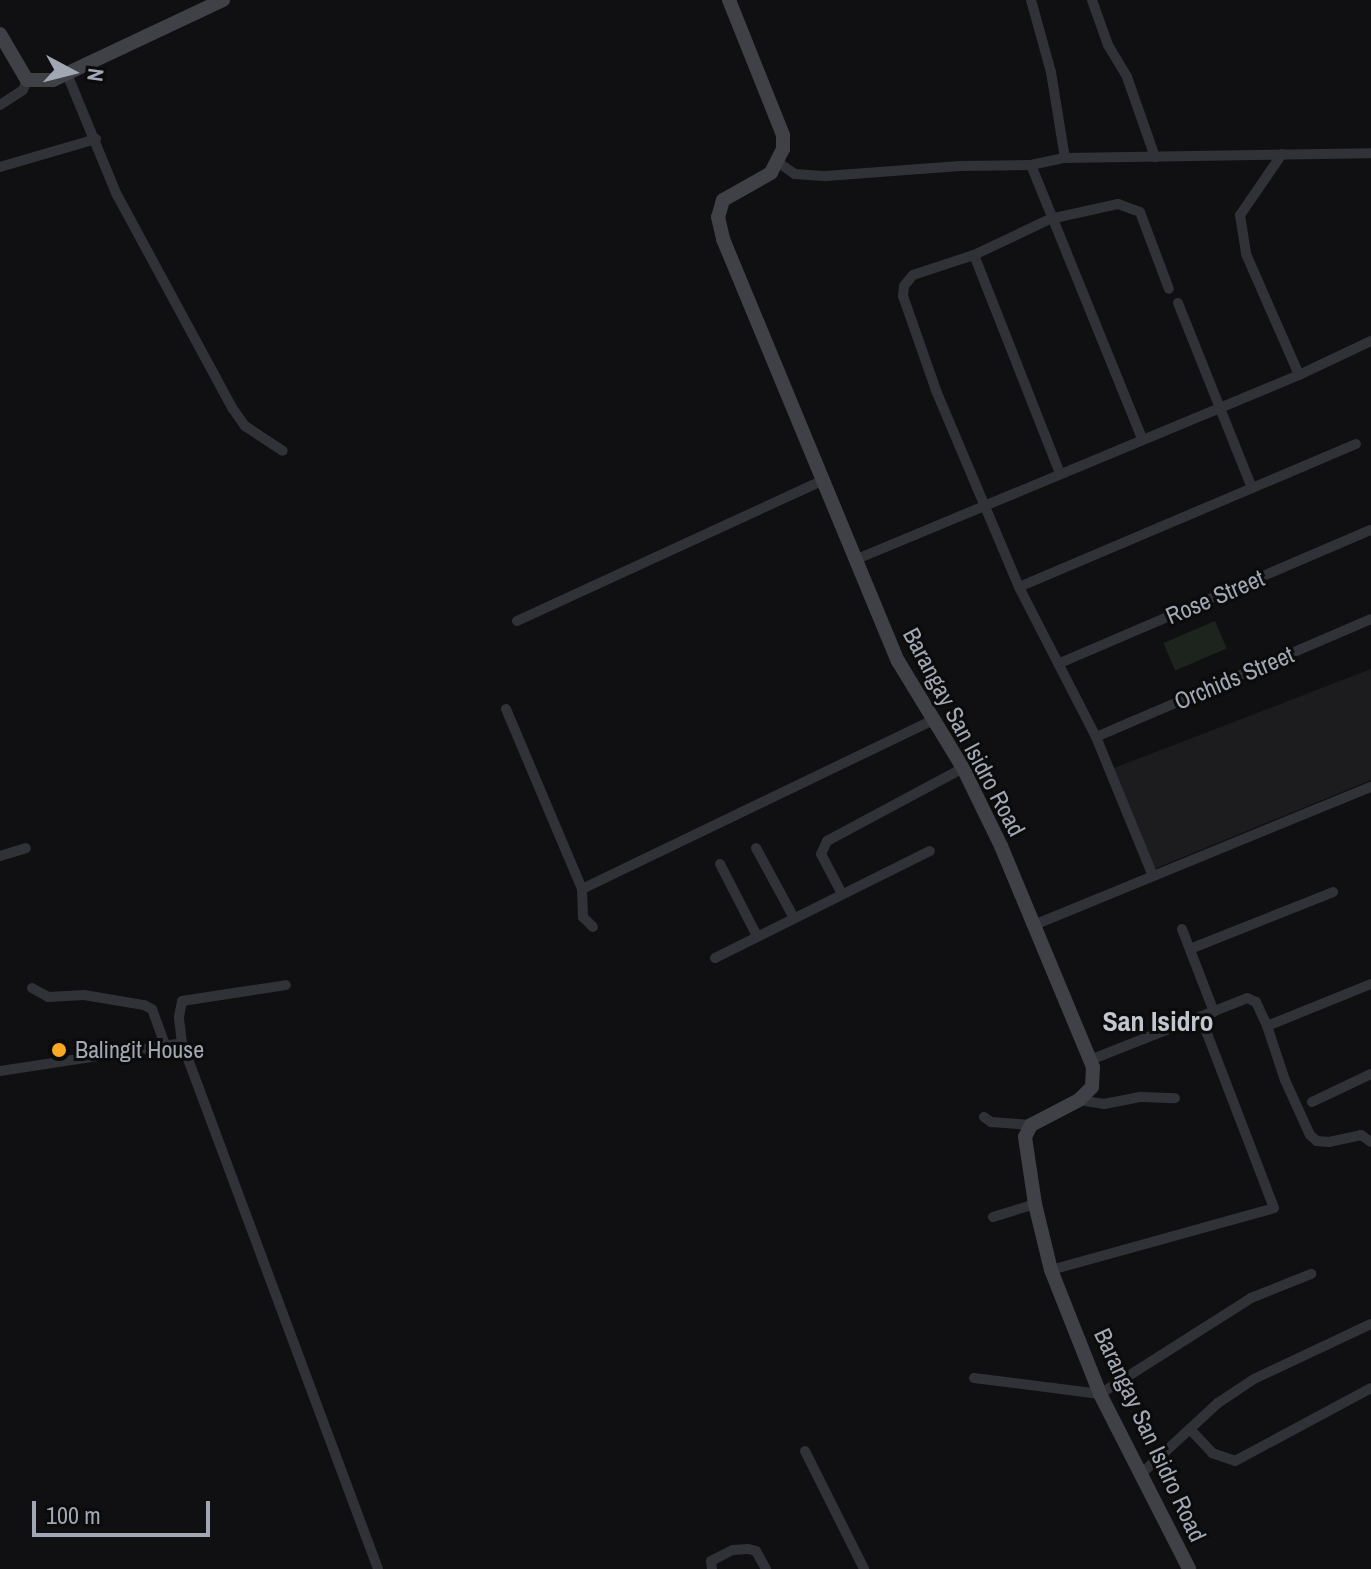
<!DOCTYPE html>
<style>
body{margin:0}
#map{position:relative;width:1371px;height:1569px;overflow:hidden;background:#101012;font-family:"Archivo Narrow",sans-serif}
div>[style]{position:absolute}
.built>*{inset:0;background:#1c1c1f}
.green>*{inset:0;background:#1c241d;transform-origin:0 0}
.street>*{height:10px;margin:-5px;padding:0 5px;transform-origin:5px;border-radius:5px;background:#313237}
.secondary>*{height:14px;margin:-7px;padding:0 7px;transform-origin:7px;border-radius:7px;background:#3f4147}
.dots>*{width:22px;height:22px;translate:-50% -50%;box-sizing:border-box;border:4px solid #0b0b0c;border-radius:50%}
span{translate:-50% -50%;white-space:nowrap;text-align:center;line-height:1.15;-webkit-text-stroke:6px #0b0b0c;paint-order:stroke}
.street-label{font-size:24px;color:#a1a7b3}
.poi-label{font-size:24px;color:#a1a7b3}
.left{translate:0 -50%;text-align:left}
.quarter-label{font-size:28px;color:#c2c6cf;font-weight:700}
.north{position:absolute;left:32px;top:32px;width:80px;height:80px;-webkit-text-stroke:6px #0b0b0c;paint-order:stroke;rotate:97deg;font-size:22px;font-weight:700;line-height:32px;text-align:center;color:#a1a7b3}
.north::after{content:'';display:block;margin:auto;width:28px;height:36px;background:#a1a7b3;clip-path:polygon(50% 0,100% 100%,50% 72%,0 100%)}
.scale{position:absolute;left:32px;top:1501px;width:178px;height:36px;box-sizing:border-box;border:4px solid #a1a7b3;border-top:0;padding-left:10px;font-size:24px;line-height:28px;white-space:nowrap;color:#a1a7b3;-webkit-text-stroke:6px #0b0b0c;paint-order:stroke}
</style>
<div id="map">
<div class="built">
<div style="clip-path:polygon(1371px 669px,1371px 780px,1154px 869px,1114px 768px)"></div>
</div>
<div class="green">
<div style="left:1215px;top:621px;width:30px;height:56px;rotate:67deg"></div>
</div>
<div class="street">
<div style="left:1031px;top:0;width:75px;rotate:74.5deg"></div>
<div style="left:1051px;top:72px;width:87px;rotate:80.8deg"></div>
<div style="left:1092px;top:0;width:48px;rotate:70.4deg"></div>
<div style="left:1108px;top:45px;width:37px;rotate:59deg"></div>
<div style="left:1127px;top:77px;width:85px;rotate:70.7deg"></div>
<div style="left:67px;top:74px;width:129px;rotate:67.6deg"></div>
<div style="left:116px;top:193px;width:246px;rotate:61.6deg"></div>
<div style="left:233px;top:409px;width:21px;rotate:55deg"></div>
<div style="left:245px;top:426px;width:45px;rotate:33.3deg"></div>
<div style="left:0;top:105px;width:27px;rotate:-33deg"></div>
<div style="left:23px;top:90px;width:11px;rotate:-68deg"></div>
<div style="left:1282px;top:154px;width:74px;rotate:124.5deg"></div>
<div style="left:1240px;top:215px;width:39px;rotate:81deg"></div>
<div style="left:1246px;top:254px;width:132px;rotate:66.3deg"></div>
<div style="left:779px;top:163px;width:19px;rotate:35deg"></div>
<div style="left:795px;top:174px;width:31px;rotate:4deg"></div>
<div style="left:826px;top:176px;width:134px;rotate:-4.3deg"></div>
<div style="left:960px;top:166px;width:71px;rotate:-0.8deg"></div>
<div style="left:1031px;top:165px;width:35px;rotate:-12deg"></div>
<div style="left:1065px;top:158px;width:306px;rotate:-0.9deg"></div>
<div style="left:1031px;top:165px;width:296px;rotate:67.9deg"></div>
<div style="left:0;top:167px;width:100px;rotate:-16.3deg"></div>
<div style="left:974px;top:255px;width:234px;rotate:68.5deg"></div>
<div style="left:1178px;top:303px;width:199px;rotate:68.2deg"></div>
<div style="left:857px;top:559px;width:479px;rotate:-22.6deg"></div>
<div style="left:1299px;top:375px;width:80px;rotate:-25.3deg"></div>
<div style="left:1019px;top:587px;width:366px;rotate:-23deg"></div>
<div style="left:517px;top:621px;width:336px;rotate:-24.7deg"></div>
<div style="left:1060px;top:663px;width:338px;rotate:-23.2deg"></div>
<div style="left:506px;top:709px;width:195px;rotate:67.1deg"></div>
<div style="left:582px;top:889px;width:28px;rotate:88deg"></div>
<div style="left:583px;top:917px;width:14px;rotate:45deg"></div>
<div style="left:1096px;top:737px;width:299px;rotate:-23.2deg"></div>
<div style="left:756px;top:848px;width:80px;rotate:61.5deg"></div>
<div style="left:0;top:856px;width:27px;rotate:-17deg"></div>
<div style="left:720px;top:864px;width:81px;rotate:62.8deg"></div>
<div style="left:1153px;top:876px;width:150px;rotate:-112.3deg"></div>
<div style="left:1096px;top:737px;width:169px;rotate:-117.2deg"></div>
<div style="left:1019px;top:587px;width:211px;rotate:-112.9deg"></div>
<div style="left:937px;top:393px;width:103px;rotate:-109.3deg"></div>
<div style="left:903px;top:296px;width:10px;rotate:-84deg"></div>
<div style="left:904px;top:286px;width:14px;rotate:-51deg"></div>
<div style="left:913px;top:275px;width:64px;rotate:-18.2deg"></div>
<div style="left:974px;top:255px;width:84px;rotate:-25.3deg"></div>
<div style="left:1050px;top:219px;width:70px;rotate:-12.4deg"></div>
<div style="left:1118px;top:204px;width:23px;rotate:20deg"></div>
<div style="left:1140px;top:212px;width:82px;rotate:69.4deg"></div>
<div style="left:582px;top:889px;width:390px;rotate:-25.7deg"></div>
<div style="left:842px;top:894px;width:45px;rotate:-117.7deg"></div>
<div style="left:821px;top:854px;width:14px;rotate:-65deg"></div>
<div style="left:827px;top:841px;width:154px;rotate:-28.2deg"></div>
<div style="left:1034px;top:925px;width:364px;rotate:-22.3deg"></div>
<div style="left:1182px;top:929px;width:89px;rotate:68.9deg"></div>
<div style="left:1190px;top:949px;width:154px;rotate:-21.7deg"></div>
<div style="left:715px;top:958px;width:240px;rotate:-26.5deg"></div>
<div style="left:32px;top:988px;width:18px;rotate:29deg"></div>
<div style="left:48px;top:997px;width:36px;rotate:-3deg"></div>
<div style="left:84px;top:995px;width:61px;rotate:9.5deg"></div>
<div style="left:144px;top:1005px;width:9px;rotate:27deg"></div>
<div style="left:152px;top:1009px;width:38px;rotate:70deg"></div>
<div style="left:1267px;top:1026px;width:112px;rotate:-22deg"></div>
<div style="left:182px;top:1043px;width:26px;rotate:-97deg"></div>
<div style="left:179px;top:1017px;width:16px;rotate:-79deg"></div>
<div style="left:182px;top:1001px;width:105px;rotate:-8.7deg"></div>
<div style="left:1090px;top:1060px;width:169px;rotate:-21.5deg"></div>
<div style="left:1247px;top:998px;width:10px;rotate:24deg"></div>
<div style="left:1256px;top:1002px;width:26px;rotate:65deg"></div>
<div style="left:1267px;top:1026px;width:57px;rotate:71.6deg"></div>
<div style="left:1285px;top:1080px;width:60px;rotate:65.6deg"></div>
<div style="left:1310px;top:1135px;width:9px;rotate:41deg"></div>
<div style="left:1317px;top:1141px;width:12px;rotate:5deg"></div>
<div style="left:1329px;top:1142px;width:33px;rotate:-12deg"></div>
<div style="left:1361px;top:1135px;width:12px;rotate:35deg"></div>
<div style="left:0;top:1071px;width:184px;rotate:-8.7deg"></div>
<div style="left:182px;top:1043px;width:561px;rotate:69.56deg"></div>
<div style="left:1079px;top:1100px;width:25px;rotate:9deg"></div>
<div style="left:1104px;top:1104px;width:38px;rotate:-11deg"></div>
<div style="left:1141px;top:1097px;width:34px;rotate:2deg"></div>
<div style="left:1312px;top:1102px;width:65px;rotate:-25.4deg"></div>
<div style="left:984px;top:1117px;width:9px;rotate:36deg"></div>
<div style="left:991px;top:1122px;width:40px;rotate:4.3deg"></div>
<div style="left:993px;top:1217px;width:44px;rotate:-17.2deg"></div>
<div style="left:1051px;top:1270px;width:231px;rotate:-15.5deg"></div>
<div style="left:1274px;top:1208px;width:204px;rotate:-111deg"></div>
<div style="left:974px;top:1378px;width:127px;rotate:7.2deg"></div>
<div style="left:1100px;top:1394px;width:179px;rotate:-32.4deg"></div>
<div style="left:1251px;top:1298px;width:65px;rotate:-21.8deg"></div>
<div style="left:1190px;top:1429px;width:33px;rotate:47deg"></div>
<div style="left:1212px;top:1453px;width:24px;rotate:19deg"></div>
<div style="left:1235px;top:1461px;width:154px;rotate:-28.2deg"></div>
<div style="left:805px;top:1451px;width:132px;rotate:63.4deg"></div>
<div style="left:1141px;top:1474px;width:105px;rotate:-42.7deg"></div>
<div style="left:1218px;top:1403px;width:43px;rotate:-33.7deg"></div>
<div style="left:1254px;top:1379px;width:129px;rotate:-25.2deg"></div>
<div style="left:712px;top:1569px;width:8px;rotate:-97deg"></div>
<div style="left:711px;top:1561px;width:25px;rotate:-27deg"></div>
<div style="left:733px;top:1550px;width:15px;rotate:-4deg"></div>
<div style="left:748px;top:1549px;width:8px;rotate:14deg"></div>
<div style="left:756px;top:1551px;width:21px;rotate:61deg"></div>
</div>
<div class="secondary">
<div style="left:729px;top:0;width:145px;rotate:68.2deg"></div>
<div style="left:783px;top:135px;width:14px;rotate:90deg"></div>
<div style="left:783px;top:149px;width:27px;rotate:117deg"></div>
<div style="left:771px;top:173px;width:55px;rotate:150.6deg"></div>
<div style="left:723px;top:200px;width:18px;rotate:106deg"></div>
<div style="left:718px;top:217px;width:23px;rotate:77deg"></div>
<div style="left:723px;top:239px;width:457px;rotate:67.5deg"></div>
<div style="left:898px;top:661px;width:125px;rotate:58.7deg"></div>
<div style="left:963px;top:768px;width:87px;rotate:64deg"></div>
<div style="left:1001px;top:846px;width:239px;rotate:67.4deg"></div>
<div style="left:1093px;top:1067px;width:20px;rotate:93deg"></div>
<div style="left:1092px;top:1087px;width:18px;rotate:135deg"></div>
<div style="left:1079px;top:1100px;width:54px;rotate:152.5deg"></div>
<div style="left:1031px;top:1125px;width:13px;rotate:117deg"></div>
<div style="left:1025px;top:1137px;width:68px;rotate:81.5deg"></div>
<div style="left:1035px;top:1204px;width:68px;rotate:76.4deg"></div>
<div style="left:1051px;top:1270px;width:133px;rotate:68.4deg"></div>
<div style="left:1100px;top:1394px;width:196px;rotate:63deg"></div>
<div style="left:0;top:34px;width:53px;rotate:59.6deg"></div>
<div style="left:27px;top:80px;width:26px"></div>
<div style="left:53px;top:80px;width:188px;rotate:-25.2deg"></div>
</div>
<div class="dots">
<div style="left:59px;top:1050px;background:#f8a922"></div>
</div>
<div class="street-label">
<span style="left:1215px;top:597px;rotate:-23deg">Rose Street</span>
<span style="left:1234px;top:678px;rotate:-23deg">Orchids Street</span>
<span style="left:964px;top:732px;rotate:62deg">Barangay San Isidro Road</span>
<span style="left:1150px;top:1435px;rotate:65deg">Barangay San Isidro Road</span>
</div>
<div class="poi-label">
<span class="left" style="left:75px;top:1050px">Balingit House</span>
</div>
<div class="quarter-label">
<span style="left:1158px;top:1021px">San Isidro</span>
</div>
<div class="north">N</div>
<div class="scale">100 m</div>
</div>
